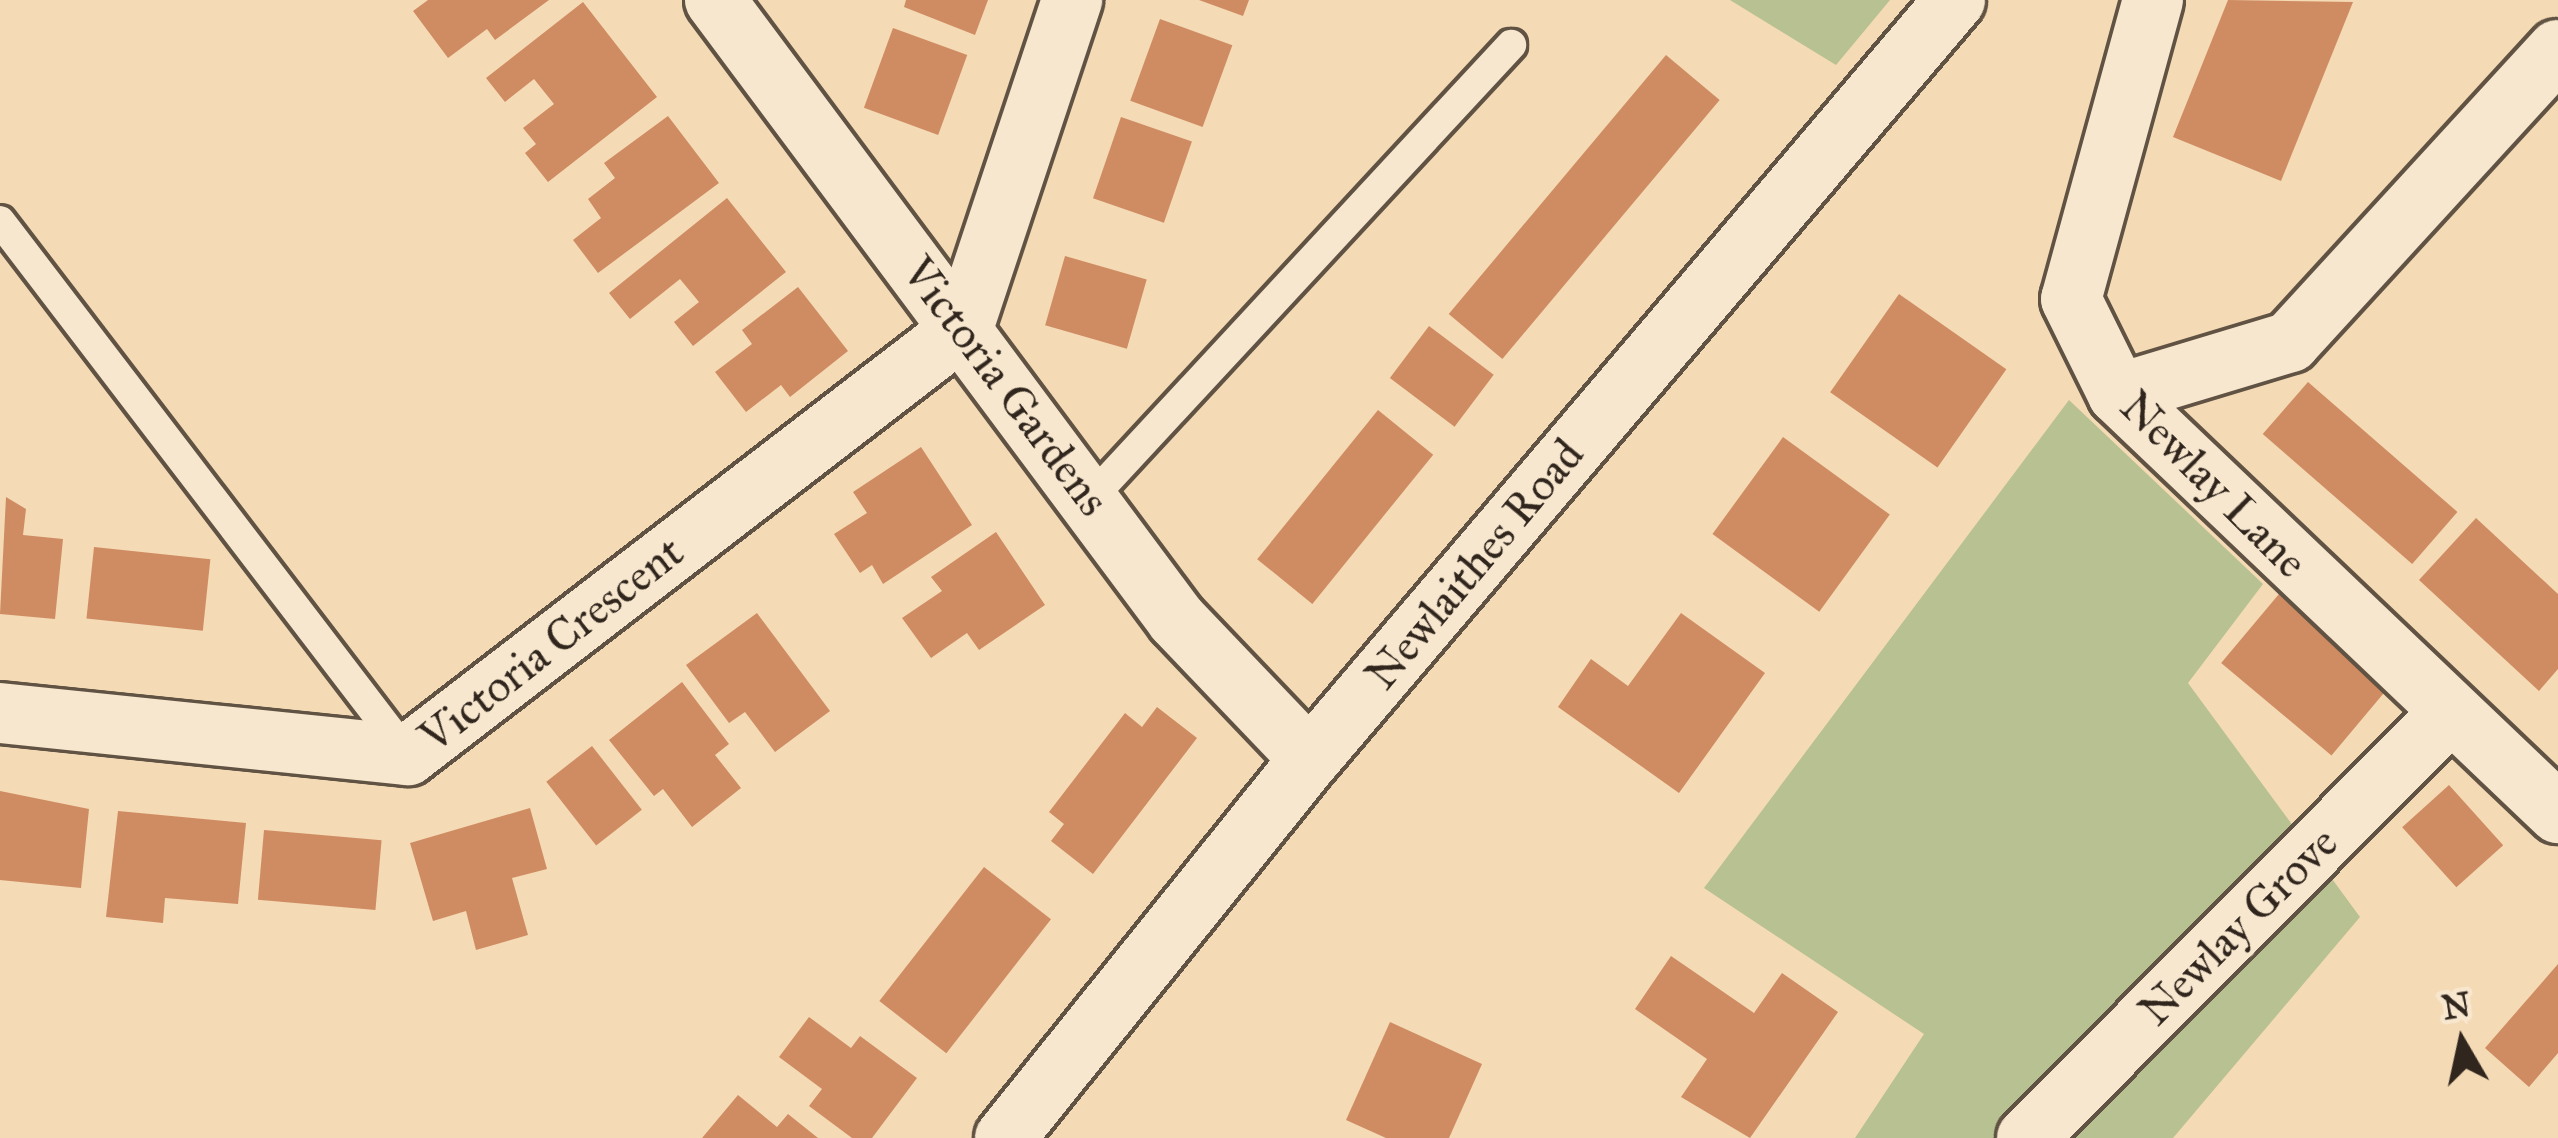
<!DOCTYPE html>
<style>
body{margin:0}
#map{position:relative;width:2558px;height:1138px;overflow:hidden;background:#f4dab5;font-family:"IM FELL Great Primer",serif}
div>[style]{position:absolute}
.green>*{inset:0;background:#b7c191}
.building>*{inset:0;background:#cf8c62;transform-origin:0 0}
.roads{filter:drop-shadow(3px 0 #615343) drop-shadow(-3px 0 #615343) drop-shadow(0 3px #615343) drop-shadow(0 -3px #615343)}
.lane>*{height:30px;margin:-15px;padding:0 15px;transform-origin:15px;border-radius:15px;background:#f8e7cf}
.street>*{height:60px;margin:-30px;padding:0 30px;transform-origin:30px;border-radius:30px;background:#f8e7cf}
span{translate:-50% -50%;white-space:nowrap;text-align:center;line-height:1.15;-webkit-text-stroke:9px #f8e7cf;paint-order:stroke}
.street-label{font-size:45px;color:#30261d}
.north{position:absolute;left:2402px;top:982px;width:120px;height:120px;-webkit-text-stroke:9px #f8e7cf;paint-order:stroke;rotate:351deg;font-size:33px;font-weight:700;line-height:48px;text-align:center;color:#30261d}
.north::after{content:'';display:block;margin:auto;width:42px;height:54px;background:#30261d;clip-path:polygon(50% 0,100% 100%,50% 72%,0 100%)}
</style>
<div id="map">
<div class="green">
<div style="clip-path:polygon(1730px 0,1890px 0,1836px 65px)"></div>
<div style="clip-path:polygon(2069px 400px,2263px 584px,2188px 683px,2360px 917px,2173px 1138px,1855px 1138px,1924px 1034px,1704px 888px)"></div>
</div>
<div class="building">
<div style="clip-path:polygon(428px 0,549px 0,495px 40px,487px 29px,448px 58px,413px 11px)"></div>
<div style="clip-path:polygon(906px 0,988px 0,975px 35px,904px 7px)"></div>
<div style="clip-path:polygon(1199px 0,1249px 0,1243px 16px)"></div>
<div style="clip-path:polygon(2228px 0,2353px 2px,2281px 181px,2173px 137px)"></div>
<div style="clip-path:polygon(583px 2px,657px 97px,548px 182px,525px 153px,536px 144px,523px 128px,554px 104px,534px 79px,505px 102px,486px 78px)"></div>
<div style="left:1160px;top:19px;width:77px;height:87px;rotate:20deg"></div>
<div style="left:893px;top:28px;width:79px;height:85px;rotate:20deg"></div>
<div style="left:1666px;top:55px;width:70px;height:338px;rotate:40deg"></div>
<div style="clip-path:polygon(668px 116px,719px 183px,598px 273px,573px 240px,601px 218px,588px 199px,615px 178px,604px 163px)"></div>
<div style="left:1121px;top:117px;width:75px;height:86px;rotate:19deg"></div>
<div style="clip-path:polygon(727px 198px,786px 272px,693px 346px,674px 322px,699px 302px,680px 279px,630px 319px,609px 293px)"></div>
<div style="left:1065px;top:256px;width:85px;height:72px;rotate:16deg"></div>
<div style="clip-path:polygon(798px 287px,848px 351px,790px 397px,781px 385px,746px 412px,715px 372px,752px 344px,742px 330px)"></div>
<div style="left:1899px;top:294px;width:131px;height:120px;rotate:35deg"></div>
<div style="left:1429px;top:326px;width:81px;height:65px;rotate:37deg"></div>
<div style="left:2308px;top:382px;width:198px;height:69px;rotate:41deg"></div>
<div style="left:1378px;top:410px;width:71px;height:192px;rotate:39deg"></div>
<div style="left:1783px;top:437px;width:132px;height:120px;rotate:36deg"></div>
<div style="clip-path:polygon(921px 447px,972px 525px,883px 584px,872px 565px,860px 573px,834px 534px,867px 513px,853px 492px)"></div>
<div style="clip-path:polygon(6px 497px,26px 509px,23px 535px,63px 539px,55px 619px,0 614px)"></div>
<div style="clip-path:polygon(2476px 518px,2558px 594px,2558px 669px,2539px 691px,2419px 580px)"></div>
<div style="clip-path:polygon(996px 532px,1045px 605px,979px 650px,967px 633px,931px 658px,902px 618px,942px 591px,931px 577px)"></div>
<div style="left:94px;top:547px;width:117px;height:72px;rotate:6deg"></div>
<div style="left:2279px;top:594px;width:144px;height:90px;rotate:40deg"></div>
<div style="clip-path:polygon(757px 613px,830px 711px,775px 752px,745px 712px,729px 723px,686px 665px)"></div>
<div style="clip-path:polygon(1681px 613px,1765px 673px,1679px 793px,1558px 707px,1591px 659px,1628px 686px)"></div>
<div style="clip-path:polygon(682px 682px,729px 744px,715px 755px,741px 788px,692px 827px,663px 789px,654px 796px,609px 740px)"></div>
<div style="clip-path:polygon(1157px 707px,1197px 738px,1093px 874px,1051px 841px,1064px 824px,1049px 812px,1125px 713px,1142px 727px)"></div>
<div style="left:592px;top:746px;width:81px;height:58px;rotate:52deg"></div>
<div style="left:2449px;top:785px;width:81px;height:63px;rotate:48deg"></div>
<div style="clip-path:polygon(0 791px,89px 809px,81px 888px,0 880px)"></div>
<div style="clip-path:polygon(530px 808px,547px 869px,512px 878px,528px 935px,476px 950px,466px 911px,433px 921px,410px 843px)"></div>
<div style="clip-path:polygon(118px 811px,246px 823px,238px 904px,165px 898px,163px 923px,106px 917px)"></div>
<div style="left:264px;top:830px;width:118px;height:70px;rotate:5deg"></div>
<div style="left:984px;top:867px;width:85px;height:170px;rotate:38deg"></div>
<div style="clip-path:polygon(1671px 956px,1754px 1013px,1782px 973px,1838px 1012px,1750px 1138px,1681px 1097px,1707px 1059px,1635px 1009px)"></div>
<div style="clip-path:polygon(2558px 964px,2558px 1053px,2529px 1087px,2485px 1048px)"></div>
<div style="clip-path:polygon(809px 1017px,851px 1048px,860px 1036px,917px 1078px,872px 1138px,852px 1138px,809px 1106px,822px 1089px,779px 1057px)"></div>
<div style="clip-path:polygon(1390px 1022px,1482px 1064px,1449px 1138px,1386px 1138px,1346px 1120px)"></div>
<div style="clip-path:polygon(738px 1095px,777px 1127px,788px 1114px,818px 1138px,702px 1138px)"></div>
</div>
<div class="roads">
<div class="lane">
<div style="left:0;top:221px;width:672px;rotate:52.62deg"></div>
<div style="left:1091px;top:498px;width:618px;rotate:-47.16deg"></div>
</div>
<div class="street">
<div style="left:715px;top:0;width:773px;rotate:53.31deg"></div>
<div style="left:1177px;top:620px;width:192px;rotate:46.3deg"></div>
<div style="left:2153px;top:0;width:310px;rotate:105.3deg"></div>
<div style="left:2071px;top:299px;width:106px;rotate:63.7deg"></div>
<div style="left:2118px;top:394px;width:608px;rotate:43.6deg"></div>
<div style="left:2118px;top:394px;width:180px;rotate:-16.8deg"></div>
<div style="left:2290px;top:342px;width:396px;rotate:-47.5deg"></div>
<div style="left:0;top:713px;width:410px;rotate:5.9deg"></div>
<div style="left:408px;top:755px;width:700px;rotate:-37.57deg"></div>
<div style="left:963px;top:328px;width:346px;rotate:-71.6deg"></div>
<div style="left:1005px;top:1138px;width:486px;rotate:-51.2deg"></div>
<div style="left:1310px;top:759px;width:996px;rotate:-49.64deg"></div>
<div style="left:2027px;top:1138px;width:598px;rotate:-45.14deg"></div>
</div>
</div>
<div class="street-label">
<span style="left:1006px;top:386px;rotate:53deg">Victoria Gardens</span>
<span style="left:2214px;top:484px;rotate:45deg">Newlay Lane</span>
<span style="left:1474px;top:564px;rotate:-50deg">Newlaithes Road</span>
<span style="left:551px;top:644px;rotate:-38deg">Victoria Crescent</span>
<span style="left:2238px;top:926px;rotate:-45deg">Newlay Grove</span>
</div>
<div class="north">N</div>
</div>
